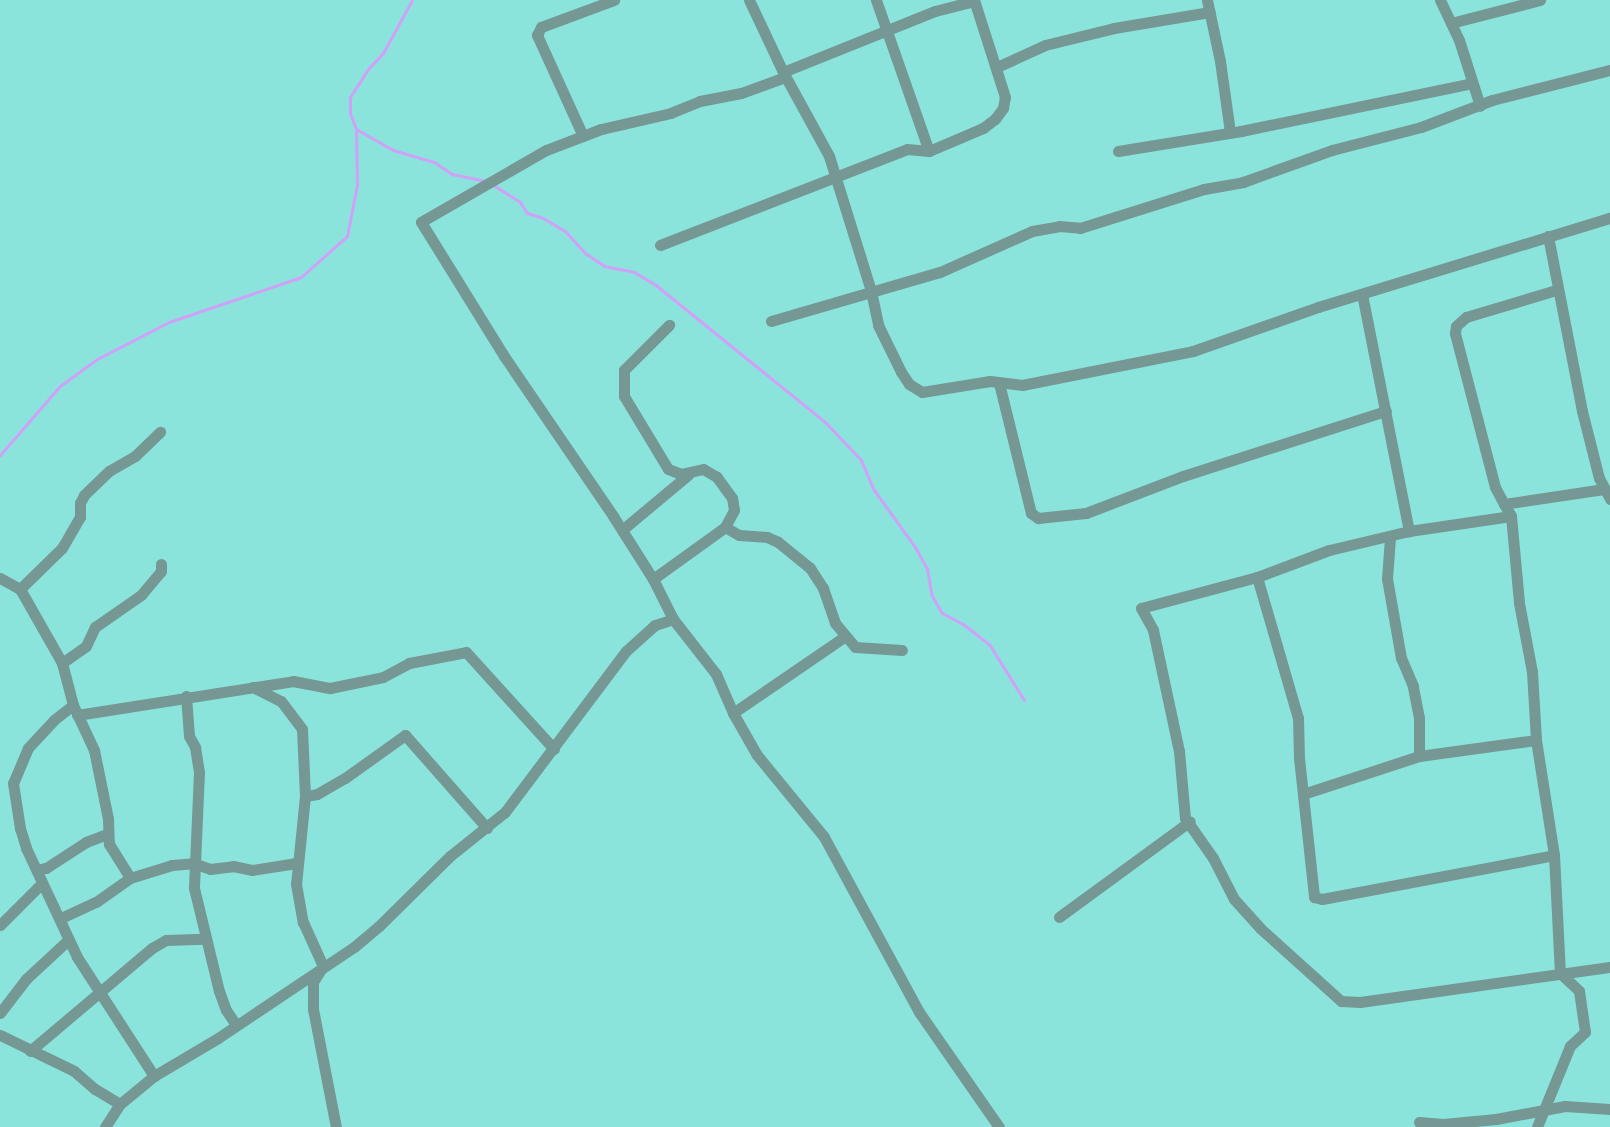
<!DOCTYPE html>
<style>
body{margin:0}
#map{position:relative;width:1610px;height:1127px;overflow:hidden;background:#8be4dc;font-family:"IBM Plex Sans",sans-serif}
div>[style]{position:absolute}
.stream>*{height:3px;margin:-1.5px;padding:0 1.5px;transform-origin:1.5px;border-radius:1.5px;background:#cfa1f8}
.street>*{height:11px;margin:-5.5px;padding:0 5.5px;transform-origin:5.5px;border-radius:5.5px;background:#759894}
span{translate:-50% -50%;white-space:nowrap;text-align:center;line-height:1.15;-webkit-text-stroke:5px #8be4dc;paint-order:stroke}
</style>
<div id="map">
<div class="stream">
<div style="left:356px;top:129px;width:43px;rotate:29.6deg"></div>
<div style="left:393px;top:150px;width:43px;rotate:16.3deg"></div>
<div style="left:434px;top:162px;width:22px;rotate:34deg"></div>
<div style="left:452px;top:174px;width:34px;rotate:12deg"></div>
<div style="left:493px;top:185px;width:32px;rotate:32deg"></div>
<div style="left:520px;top:202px;width:13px;rotate:58deg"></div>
<div style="left:527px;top:213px;width:17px;rotate:17deg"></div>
<div style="left:543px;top:218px;width:26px;rotate:31deg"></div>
<div style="left:565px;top:231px;width:30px;rotate:48deg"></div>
<div style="left:585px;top:253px;width:23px;rotate:34deg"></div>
<div style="left:604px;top:266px;width:31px;rotate:11deg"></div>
<div style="left:634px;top:272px;width:27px;rotate:31deg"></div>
<div style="left:657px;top:286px;width:216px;rotate:39deg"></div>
<div style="left:825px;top:422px;width:52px;rotate:46.5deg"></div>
<div style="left:861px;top:460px;width:33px;rotate:67deg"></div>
<div style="left:874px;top:490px;width:70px;rotate:54.3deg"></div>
<div style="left:915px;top:547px;width:25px;rotate:61deg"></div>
<div style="left:927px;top:569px;width:27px;rotate:80deg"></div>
<div style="left:932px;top:596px;width:20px;rotate:60deg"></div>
<div style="left:942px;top:613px;width:24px;rotate:28deg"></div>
<div style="left:963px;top:624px;width:33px;rotate:38deg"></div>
<div style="left:989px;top:644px;width:66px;rotate:58deg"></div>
<div style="left:0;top:455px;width:91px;rotate:-49deg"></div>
<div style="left:60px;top:386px;width:46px;rotate:-36.1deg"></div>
<div style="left:97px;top:359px;width:81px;rotate:-27.2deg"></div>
<div style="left:169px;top:322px;width:139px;rotate:-18.8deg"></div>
<div style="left:301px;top:277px;width:62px;rotate:-41.7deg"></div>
<div style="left:347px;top:236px;width:52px;rotate:-78.9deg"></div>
<div style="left:357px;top:185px;width:56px;rotate:-91deg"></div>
<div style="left:356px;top:129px;width:17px;rotate:-111deg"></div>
<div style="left:350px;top:113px;width:16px;rotate:-90deg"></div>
<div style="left:350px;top:97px;width:35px;rotate:-57deg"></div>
<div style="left:369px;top:68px;width:21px;rotate:-47deg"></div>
<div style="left:383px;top:53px;width:60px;rotate:-61.3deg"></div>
</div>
<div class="street">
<div style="left:749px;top:0;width:80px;rotate:64.7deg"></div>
<div style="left:783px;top:72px;width:96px;rotate:61.3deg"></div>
<div style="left:829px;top:156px;width:141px;rotate:72.7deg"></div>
<div style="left:871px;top:291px;width:35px;rotate:78deg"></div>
<div style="left:878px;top:325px;width:52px;rotate:63.9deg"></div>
<div style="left:901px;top:372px;width:14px;rotate:56deg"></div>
<div style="left:909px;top:384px;width:15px;rotate:32deg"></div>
<div style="left:922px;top:392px;width:69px;rotate:-9.2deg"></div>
<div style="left:990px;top:381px;width:32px;rotate:7deg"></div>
<div style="left:1022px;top:385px;width:174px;rotate:-11.2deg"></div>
<div style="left:1193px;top:351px;width:133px;rotate:-19.4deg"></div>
<div style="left:1318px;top:307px;width:305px;rotate:-17deg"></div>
<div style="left:876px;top:0;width:160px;rotate:70.7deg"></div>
<div style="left:1207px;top:0;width:62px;rotate:78deg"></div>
<div style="left:1220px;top:61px;width:72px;rotate:82deg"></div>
<div style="left:1440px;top:0;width:44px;rotate:64.6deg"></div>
<div style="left:1459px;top:40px;width:69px;rotate:72.3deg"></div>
<div style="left:1451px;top:23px;width:92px;rotate:-14.5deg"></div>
<div style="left:997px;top:67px;width:53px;rotate:-24.6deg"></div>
<div style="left:1045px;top:45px;width:71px;rotate:-13.8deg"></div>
<div style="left:1114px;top:28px;width:97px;rotate:-9.5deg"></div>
<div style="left:783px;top:72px;width:164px;rotate:-21.9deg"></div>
<div style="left:935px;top:11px;width:40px;rotate:-14.4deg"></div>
<div style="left:785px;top:77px;width:47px;rotate:160deg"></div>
<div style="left:741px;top:93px;width:42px;rotate:169deg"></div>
<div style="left:700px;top:101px;width:31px;rotate:158deg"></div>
<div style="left:671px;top:113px;width:72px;rotate:167.1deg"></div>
<div style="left:601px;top:129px;width:59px;rotate:159.1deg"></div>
<div style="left:546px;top:150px;width:144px;rotate:150.1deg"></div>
<div style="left:421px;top:222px;width:158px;rotate:58.2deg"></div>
<div style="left:504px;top:356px;width:194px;rotate:55.7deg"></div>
<div style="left:613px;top:516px;width:75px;rotate:57.6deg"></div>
<div style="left:653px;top:579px;width:45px;rotate:63.4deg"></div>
<div style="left:673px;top:619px;width:70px;rotate:52deg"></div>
<div style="left:716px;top:674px;width:43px;rotate:66.4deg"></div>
<div style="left:733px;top:713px;width:48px;rotate:60.3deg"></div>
<div style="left:757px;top:755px;width:106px;rotate:50.7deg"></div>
<div style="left:824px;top:837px;width:199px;rotate:61.5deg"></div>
<div style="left:919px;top:1012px;width:140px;rotate:55.2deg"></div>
<div style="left:583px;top:136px;width:111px;rotate:-114.5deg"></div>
<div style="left:537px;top:35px;width:9px;rotate:-63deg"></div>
<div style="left:541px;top:27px;width:78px;rotate:-20.3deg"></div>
<div style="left:1118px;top:151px;width:125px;rotate:-9.2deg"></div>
<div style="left:1241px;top:131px;width:236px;rotate:-11.7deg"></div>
<div style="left:1548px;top:236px;width:178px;rotate:79deg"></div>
<div style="left:1582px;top:411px;width:69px;rotate:75.8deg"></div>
<div style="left:1599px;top:478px;width:24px;rotate:62deg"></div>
<div style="left:660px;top:245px;width:265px;rotate:-21.2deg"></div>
<div style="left:907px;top:149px;width:22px;rotate:5deg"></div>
<div style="left:929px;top:151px;width:59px;rotate:-23.1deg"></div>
<div style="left:983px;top:128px;width:15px;rotate:-37deg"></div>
<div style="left:995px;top:119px;width:14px;rotate:-54deg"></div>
<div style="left:1003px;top:108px;width:11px;rotate:-80deg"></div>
<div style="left:1005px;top:97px;width:102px;rotate:-107.7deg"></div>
<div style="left:1362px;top:294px;width:242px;rotate:78.8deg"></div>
<div style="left:771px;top:321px;width:176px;rotate:-16.2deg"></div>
<div style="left:940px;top:272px;width:101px;rotate:-24deg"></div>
<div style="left:1032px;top:231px;width:27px;rotate:-10deg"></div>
<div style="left:1059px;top:226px;width:21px;rotate:5deg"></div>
<div style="left:1080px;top:228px;width:130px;rotate:-17.5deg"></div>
<div style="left:1204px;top:189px;width:40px;rotate:-10deg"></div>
<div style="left:1243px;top:182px;width:95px;rotate:-19.8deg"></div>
<div style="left:1332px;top:150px;width:92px;rotate:-14.5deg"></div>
<div style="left:1421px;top:127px;width:76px;rotate:-20.8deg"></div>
<div style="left:1492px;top:100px;width:122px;rotate:-14.3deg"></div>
<div style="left:999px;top:383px;width:134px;rotate:76.2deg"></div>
<div style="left:1031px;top:513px;width:9px;rotate:36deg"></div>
<div style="left:1038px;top:518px;width:48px;rotate:-5.9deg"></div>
<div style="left:1086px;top:513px;width:104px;rotate:-20.9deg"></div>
<div style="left:1183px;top:476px;width:213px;rotate:-17.8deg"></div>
<div style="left:1604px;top:489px;width:101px;rotate:171.5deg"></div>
<div style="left:1504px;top:504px;width:14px;rotate:60deg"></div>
<div style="left:1511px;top:516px;width:103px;rotate:171.6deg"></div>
<div style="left:1409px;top:531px;width:82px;rotate:166.6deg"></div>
<div style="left:1329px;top:550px;width:77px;rotate:159.4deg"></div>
<div style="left:1257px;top:577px;width:120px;rotate:165deg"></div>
<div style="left:1141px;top:608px;width:25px;rotate:61deg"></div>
<div style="left:1153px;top:630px;width:124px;rotate:77.9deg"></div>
<div style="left:1179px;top:751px;width:67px;rotate:84.9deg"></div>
<div style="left:1185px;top:818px;width:49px;rotate:55deg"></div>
<div style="left:1213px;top:858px;width:46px;rotate:62.9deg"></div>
<div style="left:1234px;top:899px;width:40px;rotate:48deg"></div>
<div style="left:1261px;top:929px;width:108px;rotate:42deg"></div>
<div style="left:1341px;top:1001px;width:19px;rotate:3deg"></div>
<div style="left:1360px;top:1002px;width:252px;rotate:-8deg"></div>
<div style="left:1504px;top:504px;width:19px;rotate:-118deg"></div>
<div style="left:1495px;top:487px;width:159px;rotate:-104.6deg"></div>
<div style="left:1455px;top:333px;width:7px;rotate:-82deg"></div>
<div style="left:1456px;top:326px;width:13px;rotate:-42deg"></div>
<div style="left:1466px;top:317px;width:94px;rotate:-16.7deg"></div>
<div style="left:1511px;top:516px;width:87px;rotate:84.7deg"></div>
<div style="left:1519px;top:603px;width:70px;rotate:79.3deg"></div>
<div style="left:1532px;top:672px;width:68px;rotate:86.6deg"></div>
<div style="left:1536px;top:740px;width:116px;rotate:81.1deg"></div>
<div style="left:1554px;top:855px;width:118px;rotate:87.1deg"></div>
<div style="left:1560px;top:973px;width:26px;rotate:43deg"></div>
<div style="left:1579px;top:991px;width:41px;rotate:81.7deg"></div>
<div style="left:1585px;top:1032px;width:21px;rotate:137deg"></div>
<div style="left:1570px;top:1046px;width:87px;rotate:112.2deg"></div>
<div style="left:725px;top:527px;width:16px;rotate:30deg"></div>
<div style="left:739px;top:535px;width:28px;rotate:4deg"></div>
<div style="left:767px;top:537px;width:12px;rotate:24deg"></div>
<div style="left:778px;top:542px;width:41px;rotate:39.1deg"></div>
<div style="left:810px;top:568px;width:24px;rotate:57deg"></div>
<div style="left:823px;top:588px;width:37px;rotate:71deg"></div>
<div style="left:835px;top:623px;width:31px;rotate:50deg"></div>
<div style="left:855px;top:647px;width:47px;rotate:3.7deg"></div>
<div style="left:622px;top:530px;width:87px;rotate:-39.9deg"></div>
<div style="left:1257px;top:577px;width:147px;rotate:73.8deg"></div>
<div style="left:1298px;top:718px;width:40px;rotate:88.6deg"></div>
<div style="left:1299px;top:758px;width:140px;rotate:83.8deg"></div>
<div style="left:1314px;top:897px;width:8px;rotate:14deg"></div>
<div style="left:1322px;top:899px;width:236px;rotate:-10.7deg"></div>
<div style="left:0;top:578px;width:23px;rotate:29deg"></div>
<div style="left:20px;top:589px;width:85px;rotate:60.4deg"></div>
<div style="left:62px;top:663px;width:43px;rotate:75.3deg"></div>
<div style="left:73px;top:705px;width:50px;rotate:65deg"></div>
<div style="left:94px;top:750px;width:70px;rotate:78.5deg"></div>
<div style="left:108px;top:819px;width:25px;rotate:88deg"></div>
<div style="left:109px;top:844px;width:40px;rotate:58deg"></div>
<div style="left:653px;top:579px;width:89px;rotate:-35.8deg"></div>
<div style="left:725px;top:527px;width:19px;rotate:-62deg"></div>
<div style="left:734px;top:510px;width:12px;rotate:-99deg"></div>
<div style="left:732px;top:498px;width:26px;rotate:-126deg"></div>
<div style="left:717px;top:477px;width:16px;rotate:-150deg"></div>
<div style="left:703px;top:469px;width:23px;rotate:167deg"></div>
<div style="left:681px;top:474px;width:14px;rotate:-159deg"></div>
<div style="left:668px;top:469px;width:85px;rotate:-121.1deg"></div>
<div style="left:624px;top:396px;width:26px;rotate:-90deg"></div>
<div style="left:624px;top:370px;width:64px;rotate:-45deg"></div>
<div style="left:20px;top:589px;width:59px;rotate:-44.3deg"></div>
<div style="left:62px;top:548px;width:36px;rotate:-60deg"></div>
<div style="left:80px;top:517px;width:14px;rotate:-90deg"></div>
<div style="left:80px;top:503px;width:9px;rotate:-63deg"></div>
<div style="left:84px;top:495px;width:35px;rotate:-44deg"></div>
<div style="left:109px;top:471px;width:30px;rotate:-30deg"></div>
<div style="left:135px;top:456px;width:35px;rotate:-44deg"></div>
<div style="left:62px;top:663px;width:29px;rotate:-35deg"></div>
<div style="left:86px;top:646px;width:21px;rotate:-65deg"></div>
<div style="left:95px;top:627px;width:56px;rotate:-34.8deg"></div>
<div style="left:141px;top:595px;width:31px;rotate:-50deg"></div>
<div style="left:161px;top:571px;width:7px;rotate:-90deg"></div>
<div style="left:253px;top:687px;width:31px;rotate:27deg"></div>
<div style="left:281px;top:701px;width:35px;rotate:53deg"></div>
<div style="left:302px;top:729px;width:67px;rotate:87.4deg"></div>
<div style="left:305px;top:796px;width:88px;rotate:95.8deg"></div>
<div style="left:296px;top:884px;width:39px;rotate:80deg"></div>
<div style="left:303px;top:922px;width:48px;rotate:65.6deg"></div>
<div style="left:323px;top:966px;width:19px;rotate:122deg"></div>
<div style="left:313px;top:982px;width:27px;rotate:90deg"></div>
<div style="left:313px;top:1009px;width:120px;rotate:79deg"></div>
<div style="left:186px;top:696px;width:40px;rotate:85.7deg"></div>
<div style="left:189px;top:736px;width:13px;rotate:61deg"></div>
<div style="left:195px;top:747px;width:25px;rotate:81deg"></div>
<div style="left:199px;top:772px;width:116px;rotate:92.5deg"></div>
<div style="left:194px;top:888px;width:106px;rotate:76.4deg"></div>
<div style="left:219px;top:991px;width:20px;rotate:70deg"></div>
<div style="left:226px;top:1010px;width:18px;rotate:56deg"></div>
<div style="left:73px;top:705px;width:24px;rotate:142deg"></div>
<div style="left:54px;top:720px;width:38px;rotate:133deg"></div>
<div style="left:28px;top:748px;width:38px;rotate:113deg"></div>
<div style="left:13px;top:783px;width:46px;rotate:81.2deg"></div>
<div style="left:20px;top:828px;width:21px;rotate:73deg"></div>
<div style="left:26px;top:848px;width:120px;rotate:64.9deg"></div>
<div style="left:77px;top:957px;width:142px;rotate:57.1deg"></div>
<div style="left:733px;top:713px;width:135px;rotate:-34.4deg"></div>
<div style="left:77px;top:715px;width:219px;rotate:-8.9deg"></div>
<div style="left:293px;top:681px;width:38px;rotate:11deg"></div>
<div style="left:330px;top:688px;width:54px;rotate:-11.7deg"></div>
<div style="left:383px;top:677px;width:30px;rotate:-28deg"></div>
<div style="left:409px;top:663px;width:58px;rotate:-10.9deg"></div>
<div style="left:466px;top:652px;width:131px;rotate:47.8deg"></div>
<div style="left:1419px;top:756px;width:118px;rotate:-7.8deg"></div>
<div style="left:1303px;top:794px;width:122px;rotate:-18.1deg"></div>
<div style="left:1419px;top:756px;width:38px;rotate:-90deg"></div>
<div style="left:1419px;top:718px;width:33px;rotate:-101deg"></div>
<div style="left:1413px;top:686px;width:30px;rotate:-113deg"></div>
<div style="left:1401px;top:658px;width:80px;rotate:-100deg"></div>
<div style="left:1387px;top:579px;width:42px;rotate:-85.9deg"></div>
<div style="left:305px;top:796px;width:12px;rotate:-9deg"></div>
<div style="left:317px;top:794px;width:32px;rotate:-30deg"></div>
<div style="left:345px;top:778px;width:74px;rotate:-35.6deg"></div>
<div style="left:405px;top:735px;width:124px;rotate:48.6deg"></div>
<div style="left:37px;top:870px;width:9px;rotate:-13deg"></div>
<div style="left:46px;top:868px;width:48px;rotate:-33deg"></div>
<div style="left:86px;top:842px;width:22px;rotate:-21deg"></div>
<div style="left:1059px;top:917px;width:162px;rotate:-36.2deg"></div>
<div style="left:61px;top:918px;width:38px;rotate:-25deg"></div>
<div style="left:96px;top:902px;width:42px;rotate:-35.2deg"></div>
<div style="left:130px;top:878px;width:44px;rotate:-17.2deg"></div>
<div style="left:172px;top:865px;width:21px;rotate:-5deg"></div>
<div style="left:193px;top:863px;width:18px;rotate:19deg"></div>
<div style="left:210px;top:869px;width:23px;rotate:-7deg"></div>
<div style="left:233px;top:866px;width:19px;rotate:12deg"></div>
<div style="left:252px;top:870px;width:45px;rotate:-9deg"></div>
<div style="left:0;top:925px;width:59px;rotate:-45deg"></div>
<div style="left:0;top:1013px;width:43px;rotate:-52.6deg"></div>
<div style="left:26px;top:979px;width:57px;rotate:-42.9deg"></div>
<div style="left:0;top:1035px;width:82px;rotate:25.9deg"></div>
<div style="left:74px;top:1071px;width:28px;rotate:41deg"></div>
<div style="left:95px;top:1089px;width:29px;rotate:31deg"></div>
<div style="left:30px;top:1051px;width:160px;rotate:-40.2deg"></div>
<div style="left:152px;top:948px;width:16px;rotate:-30deg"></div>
<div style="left:166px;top:940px;width:38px;rotate:-2deg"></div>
<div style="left:1419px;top:1122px;width:24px;rotate:5deg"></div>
<div style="left:1443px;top:1124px;width:53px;rotate:-5.4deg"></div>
<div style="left:1496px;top:1119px;width:70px;rotate:-10.7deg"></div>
<div style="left:1565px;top:1106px;width:45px;rotate:3.8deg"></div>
<div style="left:105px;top:1127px;width:27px;rotate:-57deg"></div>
<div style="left:120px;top:1104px;width:44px;rotate:-39.5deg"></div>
<div style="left:154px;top:1076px;width:74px;rotate:-30.7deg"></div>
<div style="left:218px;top:1038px;width:164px;rotate:-33.8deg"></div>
<div style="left:354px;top:947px;width:33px;rotate:-40deg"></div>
<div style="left:379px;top:926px;width:100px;rotate:-44.6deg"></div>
<div style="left:450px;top:856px;width:70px;rotate:-38.7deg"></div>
<div style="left:505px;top:812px;width:201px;rotate:-53.1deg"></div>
<div style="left:626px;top:651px;width:39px;rotate:-42deg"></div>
<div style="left:655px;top:625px;width:19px;rotate:-18deg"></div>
</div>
</div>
